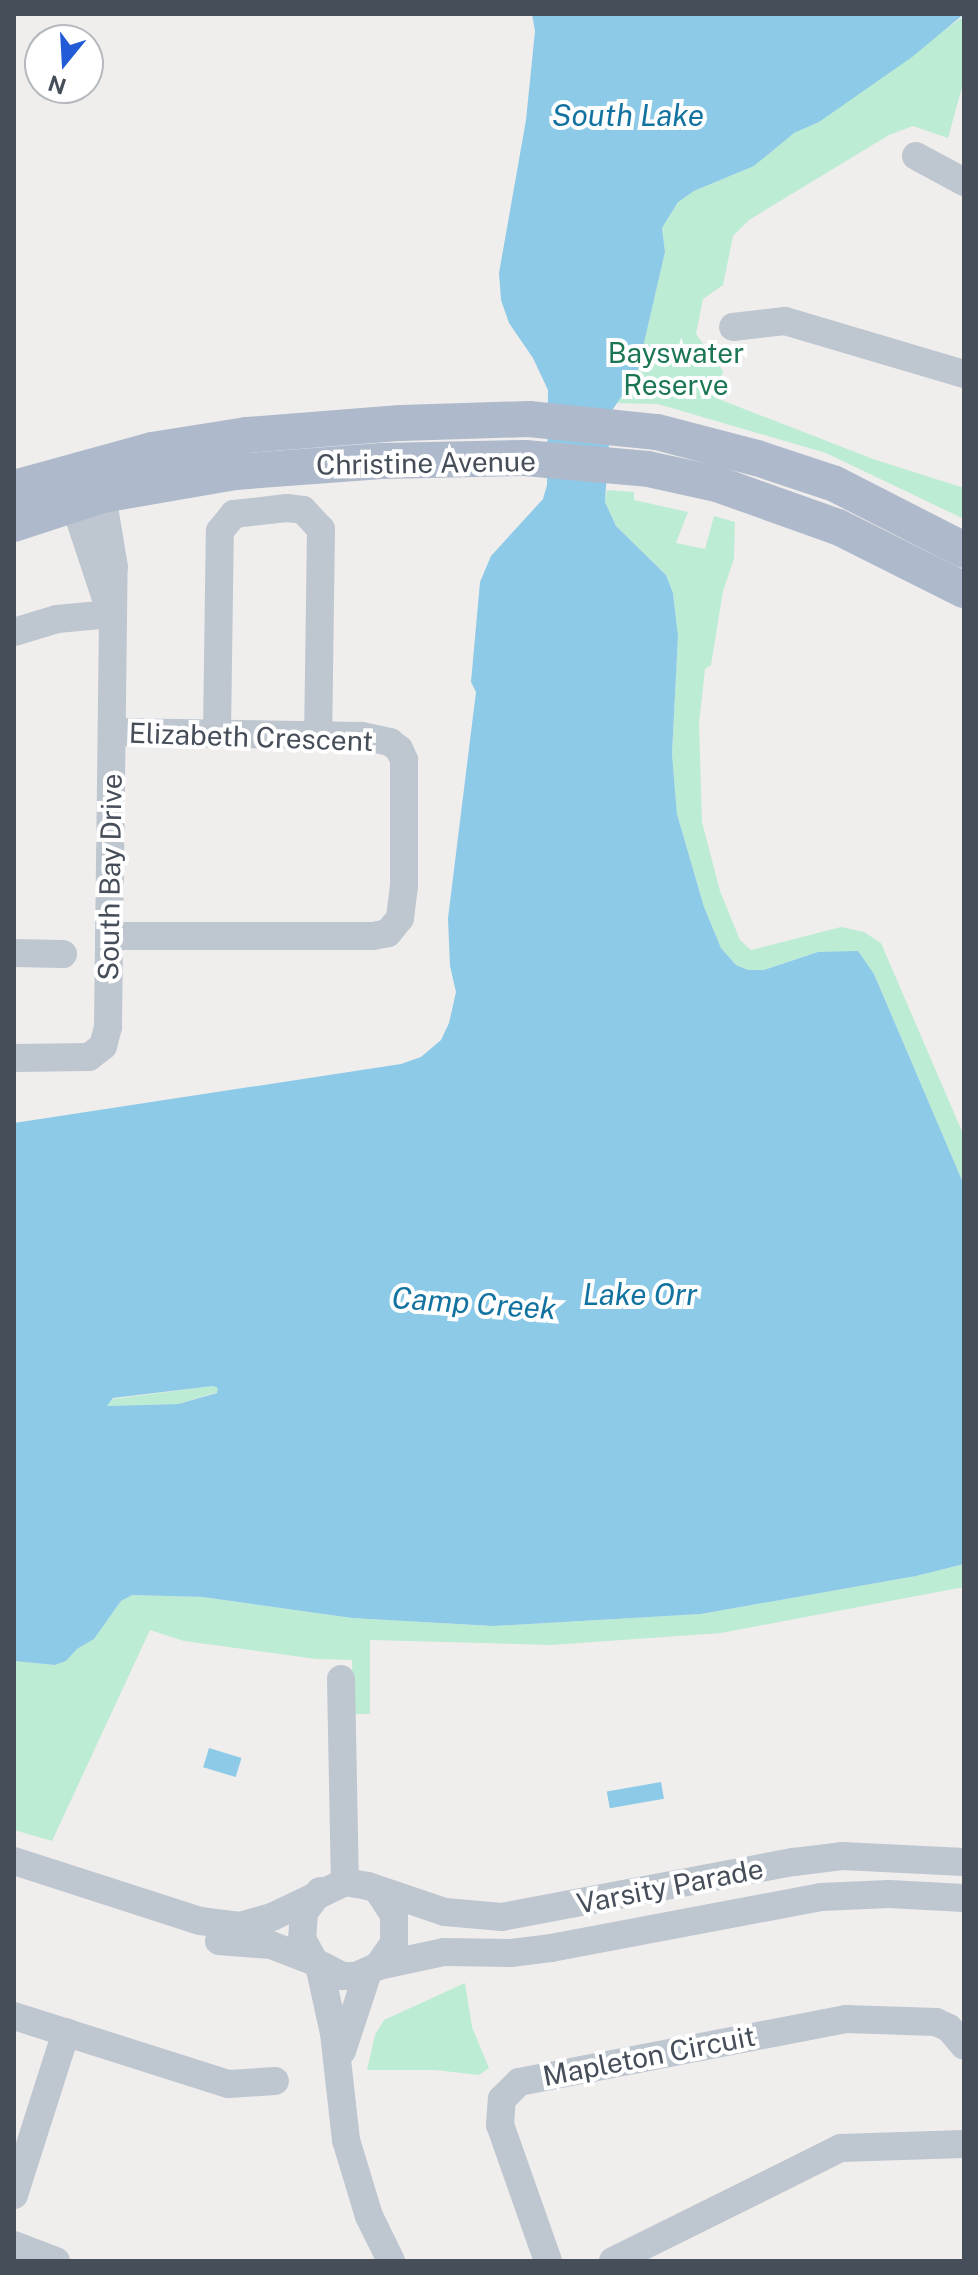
<!DOCTYPE html>
<style>
body{margin:0}
#map{position:relative;width:978px;height:2275px;overflow:hidden;background:#f0eded;font-family:"Public Sans",sans-serif}
div>[style]{position:absolute}
.green>*{inset:0;background:#bdecd4}
.water>*{inset:0;background:#8ccae7;transform-origin:0 0}
.minor>*{height:28px;margin:-14px;padding:0 14px;transform-origin:14px;border-radius:14px;background:#bec6cf}
.major>*{height:36px;margin:-18px;padding:0 18px;transform-origin:18px;border-radius:18px;background:#aeb9cb}
span{translate:-50% -50%;white-space:nowrap;text-align:center;line-height:1.15;-webkit-text-stroke:8px #fff;paint-order:stroke}
.park-label{font-size:28px;color:#1b7753}
.street-label{font-size:28px;color:#464e5a}
.water-label{font-size:30px;color:#1273a0;font-style:italic}
.frame{position:absolute;inset:0;border:16px solid #464e5a;pointer-events:none}
.north{position:absolute;left:24px;top:24px;width:80px;height:80px;box-sizing:border-box;background:#fff;border:2px solid #b5b8bd;border-radius:50%;rotate:198deg;font-size:22px;font-weight:700;line-height:32px;text-align:center;color:#464e5a}
.north::after{content:'';display:block;margin:auto;width:28px;height:36px;background:#215cd6;clip-path:polygon(50% 0,100% 100%,50% 72%,0 100%)}
</style>
<div id="map">
<div class="green">
<div style="clip-path:polygon(964px 16px,964px 80px,948px 138px,913px 126px,889px 135px,749px 220px,733px 236px,723px 285px,703px 299px,696px 334px,723px 371px,716px 398px,873px 459px,964px 488px,964px 519px,826px 453px,658px 404px,615px 403px,637px 372px,665px 252px,662px 228px,678px 202px,694px 191px,754px 166px,794px 133px,819px 122px)"></div>
<div style="clip-path:polygon(607px 490px,634px 492px,634px 500px,688px 512px,676px 543px,705px 549px,714px 516px,735px 522px,734px 559px,723px 591px,711px 665px,705px 669px,699px 724px,702px 822px,720px 891px,740px 940px,751px 950px,841px 927px,864px 932px,881px 943px,964px 1136px,964px 1185px,874px 974px,818px 952px,764px 970px,748px 970px,736px 965px,721px 948px,704px 907px,677px 814px,672px 754px,678px 636px,673px 593px,666px 575px,616px 526px,605px 502px)"></div>
<div style="clip-path:polygon(213px 1386px,219px 1388px,218px 1392px,178px 1404px,106px 1406px,113px 1399px)"></div>
<div style="clip-path:polygon(964px 1564px,964px 1587px,721px 1633px,551px 1645px,370px 1640px,370px 1714px,353px 1714px,352px 1660px,316px 1659px,184px 1641px,150px 1630px,52px 1841px,14px 1830px,14px 1661px,55px 1665px,66px 1661px,77px 1649px,94px 1639px,121px 1601px,132px 1595px,203px 1597px,352px 1618px,493px 1626px,701px 1614px,916px 1576px)"></div>
<div style="clip-path:polygon(465px 1983px,472px 2027px,489px 2068px,479px 2075px,435px 2070px,367px 2070px,375px 2035px,384px 2020px)"></div>
</div>
<div class="water">
<div style="clip-path:polygon(evenodd,532px 14px,964px 14px,912px 57px,819px 122px,794px 133px,754px 166px,694px 191px,678px 202px,662px 228px,665px 252px,637px 373px,611px 412px,605px 502px,616px 526px,666px 575px,673px 593px,678px 636px,672px 754px,677px 814px,704px 907px,721px 948px,736px 965px,748px 970px,764px 970px,818px 952px,858px 951px,874px 974px,964px 1185px,964px 1564px,916px 1576px,701px 1614px,493px 1626px,352px 1618px,203px 1597px,132px 1595px,121px 1601px,94px 1639px,77px 1649px,66px 1661px,55px 1665px,14px 1661px,14px 1123px,401px 1064px,421px 1057px,441px 1040px,449px 1023px,456px 992px,450px 966px,448px 918px,476px 692px,471px 682px,480px 582px,491px 556px,543px 499px,547px 485px,548px 390px,533px 358px,509px 323px,501px 300px,499px 273px,526px 120px,535px 31px,532px 14px,213px 1386px,218px 1388px,217px 1393px,178px 1404px,107px 1406px,113px 1398px,213px 1386px)"></div>
<div style="left:209px;top:1748px;width:34px;height:20px;rotate:17deg"></div>
<div style="left:661px;top:1782px;width:17px;height:55px;rotate:80deg"></div>
</div>
<div class="minor">
<div style="left:916px;top:156px;width:55px;rotate:28.4deg"></div>
<div style="left:733px;top:327px;width:52px;rotate:-6.6deg"></div>
<div style="left:785px;top:321px;width:187px;rotate:16.5deg"></div>
<div style="left:74px;top:502px;width:108px;rotate:71.7deg"></div>
<div style="left:14px;top:632px;width:45px;rotate:-16.8deg"></div>
<div style="left:57px;top:619px;width:54px;rotate:-5.3deg"></div>
<div style="left:217px;top:734px;width:203px;rotate:-89.2deg"></div>
<div style="left:220px;top:531px;width:22px;rotate:-51deg"></div>
<div style="left:234px;top:514px;width:53px;rotate:-6.5deg"></div>
<div style="left:287px;top:508px;width:16px;rotate:7deg"></div>
<div style="left:303px;top:510px;width:26px;rotate:47deg"></div>
<div style="left:321px;top:529px;width:207px;rotate:90.8deg"></div>
<div style="left:109px;top:936px;width:264px"></div>
<div style="left:373px;top:936px;width:15px;rotate:-11deg"></div>
<div style="left:388px;top:933px;width:19px;rotate:-51deg"></div>
<div style="left:400px;top:918px;width:32px;rotate:-83deg"></div>
<div style="left:404px;top:886px;width:126px;rotate:-90deg"></div>
<div style="left:404px;top:760px;width:12px;rotate:-114deg"></div>
<div style="left:399px;top:749px;width:11px;rotate:-142deg"></div>
<div style="left:390px;top:742px;width:30px;rotate:-168deg"></div>
<div style="left:361px;top:736px;width:249px;rotate:-179.1deg"></div>
<div style="left:14px;top:953px;width:49px;rotate:1.2deg"></div>
<div style="left:14px;top:1058px;width:75px;rotate:-0.8deg"></div>
<div style="left:89px;top:1057px;width:18px;rotate:-38deg"></div>
<div style="left:103px;top:1046px;width:20px;rotate:-75deg"></div>
<div style="left:108px;top:1027px;width:460px;rotate:-89.3deg"></div>
<div style="left:114px;top:567px;width:73px;rotate:-99.5deg"></div>
<div style="left:341px;top:1679px;width:203px;rotate:88.9deg"></div>
<div style="left:14px;top:1861px;width:195px;rotate:17.9deg"></div>
<div style="left:200px;top:1921px;width:40px;rotate:7.1deg"></div>
<div style="left:240px;top:1926px;width:33px;rotate:-16deg"></div>
<div style="left:272px;top:1917px;width:81px;rotate:-25.6deg"></div>
<div style="left:345px;top:1882px;width:23px;rotate:10deg"></div>
<div style="left:368px;top:1886px;width:81px;rotate:18.7deg"></div>
<div style="left:445px;top:1912px;width:57px;rotate:5deg"></div>
<div style="left:502px;top:1917px;width:297px;rotate:-10.7deg"></div>
<div style="left:794px;top:1862px;width:48px;rotate:-7.1deg"></div>
<div style="left:842px;top:1856px;width:122px;rotate:2.8deg"></div>
<div style="left:320px;top:1891px;width:26px;rotate:127deg"></div>
<div style="left:304px;top:1912px;width:27px;rotate:94deg"></div>
<div style="left:302px;top:1939px;width:26px;rotate:61deg"></div>
<div style="left:315px;top:1962px;width:30px;rotate:27deg"></div>
<div style="left:342px;top:1976px;width:14px"></div>
<div style="left:356px;top:1976px;width:24px;rotate:-24deg"></div>
<div style="left:378px;top:1966px;width:28px;rotate:-55deg"></div>
<div style="left:394px;top:1943px;width:28px;rotate:-90deg"></div>
<div style="left:394px;top:1915px;width:27px;rotate:-123deg"></div>
<div style="left:219px;top:1941px;width:52px;rotate:4.4deg"></div>
<div style="left:271px;top:1945px;width:47px;rotate:21.1deg"></div>
<div style="left:319px;top:1965px;width:70px;rotate:77.6deg"></div>
<div style="left:334px;top:2033px;width:108px;rotate:83.6deg"></div>
<div style="left:346px;top:2140px;width:79px;rotate:73.2deg"></div>
<div style="left:369px;top:2216px;width:50px;rotate:63.9deg"></div>
<div style="left:378px;top:1966px;width:67px;rotate:-12deg"></div>
<div style="left:444px;top:1952px;width:67px;rotate:0.9deg"></div>
<div style="left:511px;top:1953px;width:40px;rotate:-7.1deg"></div>
<div style="left:551px;top:1948px;width:275px;rotate:-10.7deg"></div>
<div style="left:821px;top:1897px;width:68px;rotate:-2.5deg"></div>
<div style="left:889px;top:1894px;width:75px;rotate:3.1deg"></div>
<div style="left:14px;top:2016px;width:225px;rotate:17.6deg"></div>
<div style="left:229px;top:2084px;width:46px;rotate:-3.7deg"></div>
<div style="left:342px;top:2051px;width:83px;rotate:-71.8deg"></div>
<div style="left:14px;top:2195px;width:171px;rotate:-72.3deg"></div>
<div style="left:14px;top:2245px;width:45px;rotate:20.9deg"></div>
<div style="left:548px;top:2261px;width:144px;rotate:-109.4deg"></div>
<div style="left:500px;top:2125px;width:26px;rotate:-86deg"></div>
<div style="left:502px;top:2099px;width:24px;rotate:-45deg"></div>
<div style="left:519px;top:2082px;width:333px;rotate:-10.9deg"></div>
<div style="left:846px;top:2019px;width:90px;rotate:1.9deg"></div>
<div style="left:936px;top:2022px;width:14px;rotate:25deg"></div>
<div style="left:949px;top:2028px;width:23px;rotate:50deg"></div>
<div style="left:613px;top:2261px;width:254px;rotate:-26.4deg"></div>
<div style="left:841px;top:2148px;width:123px;rotate:-1.9deg"></div>
</div>
<div class="major">
<div style="left:14px;top:488px;width:143px;rotate:-15.4deg"></div>
<div style="left:152px;top:450px;width:96px;rotate:-9deg"></div>
<div style="left:247px;top:435px;width:154px;rotate:-4.5deg"></div>
<div style="left:401px;top:423px;width:128px;rotate:-1.8deg"></div>
<div style="left:529px;top:419px;width:129px;rotate:5.8deg"></div>
<div style="left:657px;top:432px;width:103px;rotate:14.6deg"></div>
<div style="left:757px;top:458px;width:82px;rotate:18.4deg"></div>
<div style="left:835px;top:484px;width:145px;rotate:27.1deg"></div>
<div style="left:14px;top:524px;width:93px;rotate:-18.2deg"></div>
<div style="left:102px;top:495px;width:135px;rotate:-9.8deg"></div>
<div style="left:235px;top:472px;width:147px;rotate:-4.3deg"></div>
<div style="left:382px;top:461px;width:143px;rotate:-1.2deg"></div>
<div style="left:525px;top:458px;width:123px;rotate:5.1deg"></div>
<div style="left:648px;top:469px;width:71px;rotate:12.3deg"></div>
<div style="left:717px;top:484px;width:128px;rotate:19.6deg"></div>
<div style="left:838px;top:527px;width:141px;rotate:26.6deg"></div>
</div>
<div class="park-label">
<span style="left:676px;top:369px">Bayswater<br>Reserve</span>
</div>
<div class="street-label">
<span style="left:426px;top:463px;rotate:-1deg">Christine Avenue</span>
<span style="left:251px;top:737px;rotate:2deg">Elizabeth Crescent</span>
<span style="left:110px;top:877px;rotate:-89deg">South Bay Drive</span>
<span style="left:670px;top:1886px;rotate:-11deg">Varsity Parade</span>
<span style="left:649px;top:2056px;rotate:-11deg">Mapleton Circuit</span>
</div>
<div class="water-label">
<span style="left:628px;top:115px">South Lake</span>
<span style="left:640px;top:1294px">Lake Orr</span>
<span style="left:474px;top:1303px;rotate:4deg">Camp Creek</span>
</div>
<div class="frame"></div>
<div class="north">N</div>
</div>
